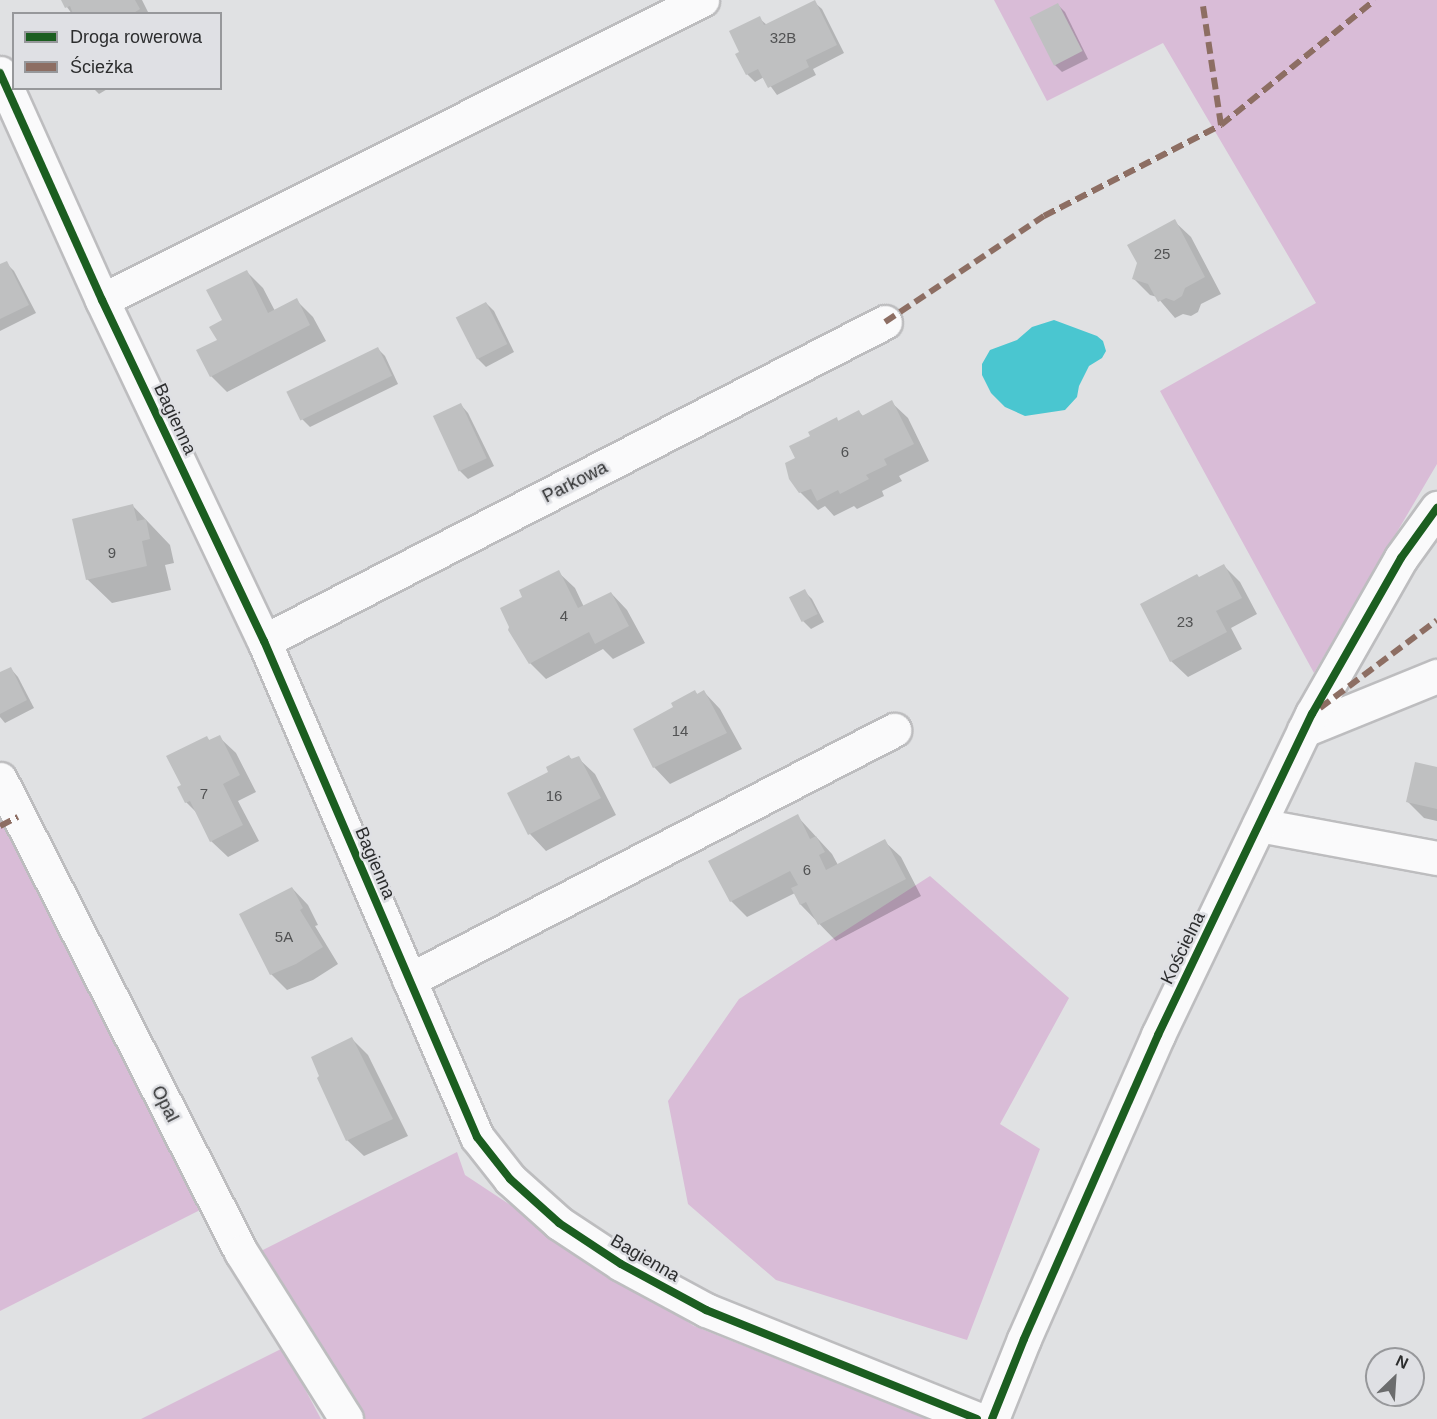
<!DOCTYPE html>
<meta charset="utf-8">
<style>
body{margin:0}
#map{position:relative;width:1437px;height:1419px;overflow:hidden;background:#e0e1e3;font-family:Arial,sans-serif}
div>[style]{position:absolute}
.green>*{inset:0;background:#d9bcd7}
.water>*{inset:0;background:#4ac6d0}
.shadow>*{inset:0;background:#0003}
.building>*{inset:0;background:#bfc0c1;transform-origin:0 0}
.roads{filter:drop-shadow(2px 0 #bdbdbf) drop-shadow(-2px 0 #bdbdbf) drop-shadow(0 2px #bdbdbf) drop-shadow(0 -2px #bdbdbf)}
.minor>*{height:33px;margin:-16.5px;padding:0 16.5px;transform-origin:16.5px;border-radius:16.5px;background:#fafafb}
.quiet>*{height:6px;margin-top:-3px;transform-origin:0;background:repeating-linear-gradient(90deg,#8d6e63 0 12px,transparent 0 18px)}
.cycleway>*{height:8px;margin:-4px;padding:0 4px;transform-origin:4px;border-radius:4px;background:#1b5e20}
span{translate:-50% -50%;white-space:nowrap;text-align:center;line-height:1.15;-webkit-text-stroke:5px #dfe0e4;paint-order:stroke}
.number-label{font-size:15px;color:#515253}
.number-label span{-webkit-text-stroke-width:0}
.street-label{font-size:18px;color:#2c2d2e}
.legend{position:absolute;left:12px;top:12px;width:210px;height:78px;box-sizing:border-box;background:#dfe0e4;border:2px solid #97989b;margin:0;padding:8px 10px;list-style:none;font-size:18px;color:#2c2d2e}
.legend li{display:flex;align-items:center;gap:12px;height:30px}
.legend b{width:30px;border:2px solid #97989b}
.north{position:absolute;left:1365px;top:1347px;width:60px;height:60px;box-sizing:border-box;background:#dfe0e4;border:2px solid #97989b;border-radius:50%;rotate:25deg;font-size:16px;font-weight:700;line-height:24px;text-align:center;color:#2c2d2e}
.north::after{content:'';display:block;margin:auto;width:21px;height:27px;background:#6b6c6d;clip-path:polygon(50% 0,100% 100%,50% 72%,0 100%)}
</style>
<div id="map">
<div class="green">
<div style="clip-path:polygon(994px 0,1437px 0,1437px 464px,1314px 673px,1160px 391px,1316px 303px,1163px 43px,1047px 101px)"></div>
<div style="clip-path:polygon(0 801px,206px 1207px,0 1311px)"></div>
<div style="clip-path:polygon(930px 876px,1069px 998px,1000px 1124px,1040px 1149px,967px 1340px,776px 1280px,688px 1204px,668px 1101px,739px 999px)"></div>
<div style="clip-path:polygon(457px 1152px,465px 1175px,694px 1326px,929px 1419px,347px 1419px,251px 1256px)"></div>
<div style="clip-path:polygon(283px 1348px,321px 1419px,141px 1419px)"></div>
</div>
<div class="water">
<div style="clip-path:polygon(1054px 320px,1097px 336px,1103px 341px,1106px 351px,1102px 358px,1089px 366px,1079px 386px,1077px 397px,1065px 410px,1025px 416px,1005px 407px,991px 393px,982px 375px,982px 364px,990px 350px,1017px 340px,1032px 327px)"></div>
</div>
<div class="shadow">
<div style="clip-path:polygon(62px 0,142px 0,149px 14px,72px 14px)"></div>
<div style="clip-path:polygon(814px 2px,822px 9px,844px 53px,813px 69px,816px 75px,777px 95px,764px 77px,755px 82px,747px 74px,741px 52px,759px 18px,767px 25px)"></div>
<div style="clip-path:polygon(1057px 4px,1065px 12px,1088px 59px,1062px 72px,1054px 64px)"></div>
<div style="clip-path:polygon(93px 88px,109px 88px,99px 94px)"></div>
<div style="clip-path:polygon(1174px 221px,1191px 237px,1221px 294px,1201px 304px,1198px 312px,1191px 316px,1183px 314px,1175px 318px,1157px 297px,1150px 295px,1134px 279px)"></div>
<div style="clip-path:polygon(6px 263px,14px 271px,36px 313px,0 331px,0 266px)"></div>
<div style="clip-path:polygon(246px 271px,263px 288px,275px 311px,296px 300px,313px 317px,326px 341px,227px 392px,211px 376px,224px 321px)"></div>
<div style="clip-path:polygon(486px 303px,494px 311px,514px 352px,486px 367px,478px 359px)"></div>
<div style="clip-path:polygon(377px 348px,385px 356px,398px 384px,310px 427px,302px 419px)"></div>
<div style="clip-path:polygon(891px 402px,908px 418px,929px 461px,899px 476px,902px 481px,882px 491px,884px 496px,857px 509px,854px 506px,834px 516px,825px 506px,818px 510px,798px 490px,797px 459px,812px 437px,836px 419px,840px 422px,859px 412px,863px 416px)"></div>
<div style="clip-path:polygon(461px 405px,468px 413px,494px 466px,468px 479px,460px 471px)"></div>
<div style="clip-path:polygon(132px 505px,170px 545px,174px 563px,165px 565px,171px 590px,112px 603px,87px 579px)"></div>
<div style="clip-path:polygon(1224px 566px,1240px 582px,1257px 614px,1231px 628px,1242px 649px,1188px 677px,1171px 661px,1199px 579px)"></div>
<div style="clip-path:polygon(558px 572px,575px 588px,584px 607px,611px 593px,627px 610px,645px 643px,613px 659px,603px 649px,546px 679px,530px 663px,524px 597px)"></div>
<div style="clip-path:polygon(804px 591px,812px 599px,824px 622px,811px 629px,803px 621px,791px 597px)"></div>
<div style="clip-path:polygon(11px 669px,18px 677px,34px 708px,5px 723px,0 717px,0 674px)"></div>
<div style="clip-path:polygon(694px 691px,698px 695px,704px 692px,720px 709px,742px 749px,670px 784px,654px 767px)"></div>
<div style="clip-path:polygon(206px 737px,210px 741px,219px 737px,236px 753px,256px 792px,238px 801px,259px 841px,228px 857px,211px 841px,197px 813px,186px 802px)"></div>
<div style="clip-path:polygon(569px 757px,573px 760px,578px 758px,595px 774px,616px 815px,546px 851px,530px 834px,509px 794px,550px 772px)"></div>
<div style="clip-path:polygon(1437px 768px,1437px 821px,1424px 818px,1408px 802px)"></div>
<div style="clip-path:polygon(797px 816px,832px 854px,838px 865px,884px 841px,901px 857px,921px 896px,836px 941px,801px 905px,795px 893px,747px 917px,731px 901px)"></div>
<div style="clip-path:polygon(292px 888px,308px 905px,318px 925px,315px 926px,338px 964px,313px 980px,287px 990px,271px 974px)"></div>
<div style="clip-path:polygon(352px 1039px,368px 1055px,408px 1136px,364px 1156px,347px 1140px)"></div>
</div>
<div class="building">
<div style="clip-path:polygon(61px 0,135px 0,140px 9px,132px 14px,73px 14px,70px 6px,65px 8px)"></div>
<div style="clip-path:polygon(815px 0,837px 45px,806px 60px,809px 67px,768px 88px,758px 69px,746px 75px,735px 54px,739px 52px,729px 31px,760px 16px,764px 25px)"></div>
<div style="left:1058px;top:3px;width:54px;height:32px;rotate:63deg"></div>
<div style="clip-path:polygon(1175px 219px,1205px 277px,1185px 288px,1182px 296px,1174px 301px,1166px 298px,1158px 302px,1148px 284px,1132px 279px,1137px 263px,1127px 245px)"></div>
<div style="clip-path:polygon(7px 261px,29px 305px,0 319px,0 264px)"></div>
<div style="clip-path:polygon(247px 270px,268px 313px,297px 298px,310px 325px,210px 377px,196px 350px,217px 340px,209px 327px,222px 320px,206px 290px)"></div>
<div style="left:486px;top:302px;width:47px;height:34px;rotate:63deg"></div>
<div style="left:378px;top:347px;width:32px;height:102px;rotate:64deg"></div>
<div style="clip-path:polygon(892px 400px,914px 444px,884px 459px,887px 465px,866px 475px,869px 479px,840px 494px,838px 490px,817px 501px,811px 489px,799px 493px,789px 479px,785px 463px,795px 458px,789px 446px,810px 436px,808px 432px,837px 417px,838px 421px,859px 410px,862px 416px)"></div>
<div style="left:461px;top:403px;width:61px;height:31px;rotate:65deg"></div>
<div style="clip-path:polygon(133px 504px,137px 521px,146px 519px,150px 539px,142px 541px,147px 566px,86px 580px,72px 519px)"></div>
<div style="clip-path:polygon(1224px 564px,1242px 598px,1216px 611px,1227px 632px,1170px 662px,1140px 604px,1197px 574px,1199px 577px)"></div>
<div style="clip-path:polygon(559px 570px,578px 608px,611px 592px,629px 626px,595px 644px,589px 632px,529px 664px,508px 630px,509px 627px,500px 608px,522px 597px,519px 590px)"></div>
<div style="left:805px;top:589px;width:28px;height:18px;rotate:63deg"></div>
<div style="clip-path:polygon(11px 667px,27px 700px,0 714px,0 672px)"></div>
<div style="clip-path:polygon(695px 690px,697px 694px,704px 690px,727px 733px,653px 768px,633px 729px,673px 707px,671px 703px)"></div>
<div style="clip-path:polygon(220px 735px,240px 775px,223px 784px,243px 825px,210px 842px,190px 801px,185px 803px,177px 787px,181px 785px,166px 756px,207px 736px,209px 740px)"></div>
<div style="clip-path:polygon(569px 755px,571px 759px,579px 756px,601px 798px,528px 835px,507px 793px,548px 772px,546px 767px)"></div>
<div style="clip-path:polygon(1415px 762px,1437px 767px,1437px 809px,1406px 802px)"></div>
<div style="clip-path:polygon(798px 814px,810px 839px,816px 836px,825px 852px,819px 855px,826px 870px,885px 839px,906px 879px,818px 925px,806px 902px,800px 905px,791px 888px,798px 885px,790px 871px,730px 902px,708px 861px)"></div>
<div style="clip-path:polygon(292px 887px,303px 908px,300px 910px,323px 947px,296px 964px,270px 975px,239px 914px)"></div>
<div style="clip-path:polygon(352px 1037px,393px 1119px,346px 1141px,317px 1078px,319px 1076px,311px 1057px)"></div>
</div>
<div class="roads">
<div class="minor">
<div style="left:0;top:73px;width:249px;rotate:65.8deg"></div>
<div style="left:102px;top:300px;width:378px;rotate:64.6deg"></div>
<div style="left:264px;top:641px;width:540px;rotate:66.76deg"></div>
<div style="left:477px;top:1137px;width:53px;rotate:51.8deg"></div>
<div style="left:510px;top:1179px;width:66px;rotate:41.9deg"></div>
<div style="left:559px;top:1223px;width:74px;rotate:33.5deg"></div>
<div style="left:621px;top:1264px;width:97px;rotate:28.4deg"></div>
<div style="left:706px;top:1310px;width:292px;rotate:21.9deg"></div>
<div style="left:102px;top:300px;width:671px;rotate:-26.57deg"></div>
<div style="left:264px;top:641px;width:698px;rotate:-27.19deg"></div>
<div style="left:1304px;top:730px;width:144px;rotate:-22.1deg"></div>
<div style="left:0;top:779px;width:531px;rotate:63deg"></div>
<div style="left:241px;top:1252px;width:197px;rotate:57.8deg"></div>
<div style="left:1259px;top:825px;width:181px;rotate:10.5deg"></div>
<div style="left:409px;top:980px;width:546px;rotate:-27.27deg"></div>
<div style="left:992px;top:1419px;width:86px;rotate:-68.2deg"></div>
<div style="left:1024px;top:1339px;width:332px;rotate:-66.2deg"></div>
<div style="left:1158px;top:1035px;width:356px;rotate:-64.4deg"></div>
<div style="left:1312px;top:714px;width:180px;rotate:-60.3deg"></div>
<div style="left:1401px;top:558px;width:62px;rotate:-54.2deg"></div>
</div>
</div>
<div class="quiet">
<div style="left:1221px;top:125px;width:198px;rotate:-39.1deg"></div>
<div style="left:885px;top:322px;width:191px;rotate:-33.7deg"></div>
<div style="left:1044px;top:216px;width:199px;rotate:-27.2deg"></div>
<div style="left:1221px;top:125px;width:126px;rotate:-98.6deg"></div>
<div style="left:1320px;top:708px;width:146px;rotate:-36.9deg"></div>
<div style="left:0;top:826px;width:20px;rotate:-27deg"></div>
</div>
<div class="cycleway">
<div style="left:0;top:73px;width:249px;rotate:65.8deg"></div>
<div style="left:102px;top:300px;width:378px;rotate:64.6deg"></div>
<div style="left:264px;top:641px;width:540px;rotate:66.76deg"></div>
<div style="left:477px;top:1137px;width:53px;rotate:51.8deg"></div>
<div style="left:510px;top:1179px;width:66px;rotate:41.9deg"></div>
<div style="left:559px;top:1223px;width:74px;rotate:33.5deg"></div>
<div style="left:621px;top:1264px;width:97px;rotate:28.4deg"></div>
<div style="left:706px;top:1310px;width:292px;rotate:21.9deg"></div>
<div style="left:992px;top:1419px;width:86px;rotate:-68.2deg"></div>
<div style="left:1024px;top:1339px;width:332px;rotate:-66.2deg"></div>
<div style="left:1158px;top:1035px;width:356px;rotate:-64.4deg"></div>
<div style="left:1312px;top:714px;width:180px;rotate:-60.3deg"></div>
<div style="left:1401px;top:558px;width:62px;rotate:-54.2deg"></div>
</div>
<div class="number-label">
<span style="left:783px;top:38px">32B</span>
<span style="left:1162px;top:254px">25</span>
<span style="left:845px;top:452px">6</span>
<span style="left:112px;top:553px">9</span>
<span style="left:564px;top:616px">4</span>
<span style="left:1185px;top:622px">23</span>
<span style="left:680px;top:731px">14</span>
<span style="left:204px;top:794px">7</span>
<span style="left:554px;top:796px">16</span>
<span style="left:807px;top:870px">6</span>
<span style="left:284px;top:937px">5A</span>
</div>
<div class="street-label">
<span style="left:175px;top:419px;rotate:65deg">Bagienna</span>
<span style="left:575px;top:482px;rotate:-27deg">Parkowa</span>
<span style="left:375px;top:863px;rotate:67deg">Bagienna</span>
<span style="left:1183px;top:948px;rotate:-64deg">Kościelna</span>
<span style="left:165px;top:1104px;rotate:63deg">Opal</span>
<span style="left:645px;top:1258px;rotate:30deg">Bagienna</span>
</div>
<ul class="legend">
<li><b style="height:8px;background:#1b5e20"></b>Droga rowerowa</li>
<li><b style="height:8px;background:#8d6e63"></b>Ścieżka</li>
</ul>
<div class="north">N</div>
</div>
